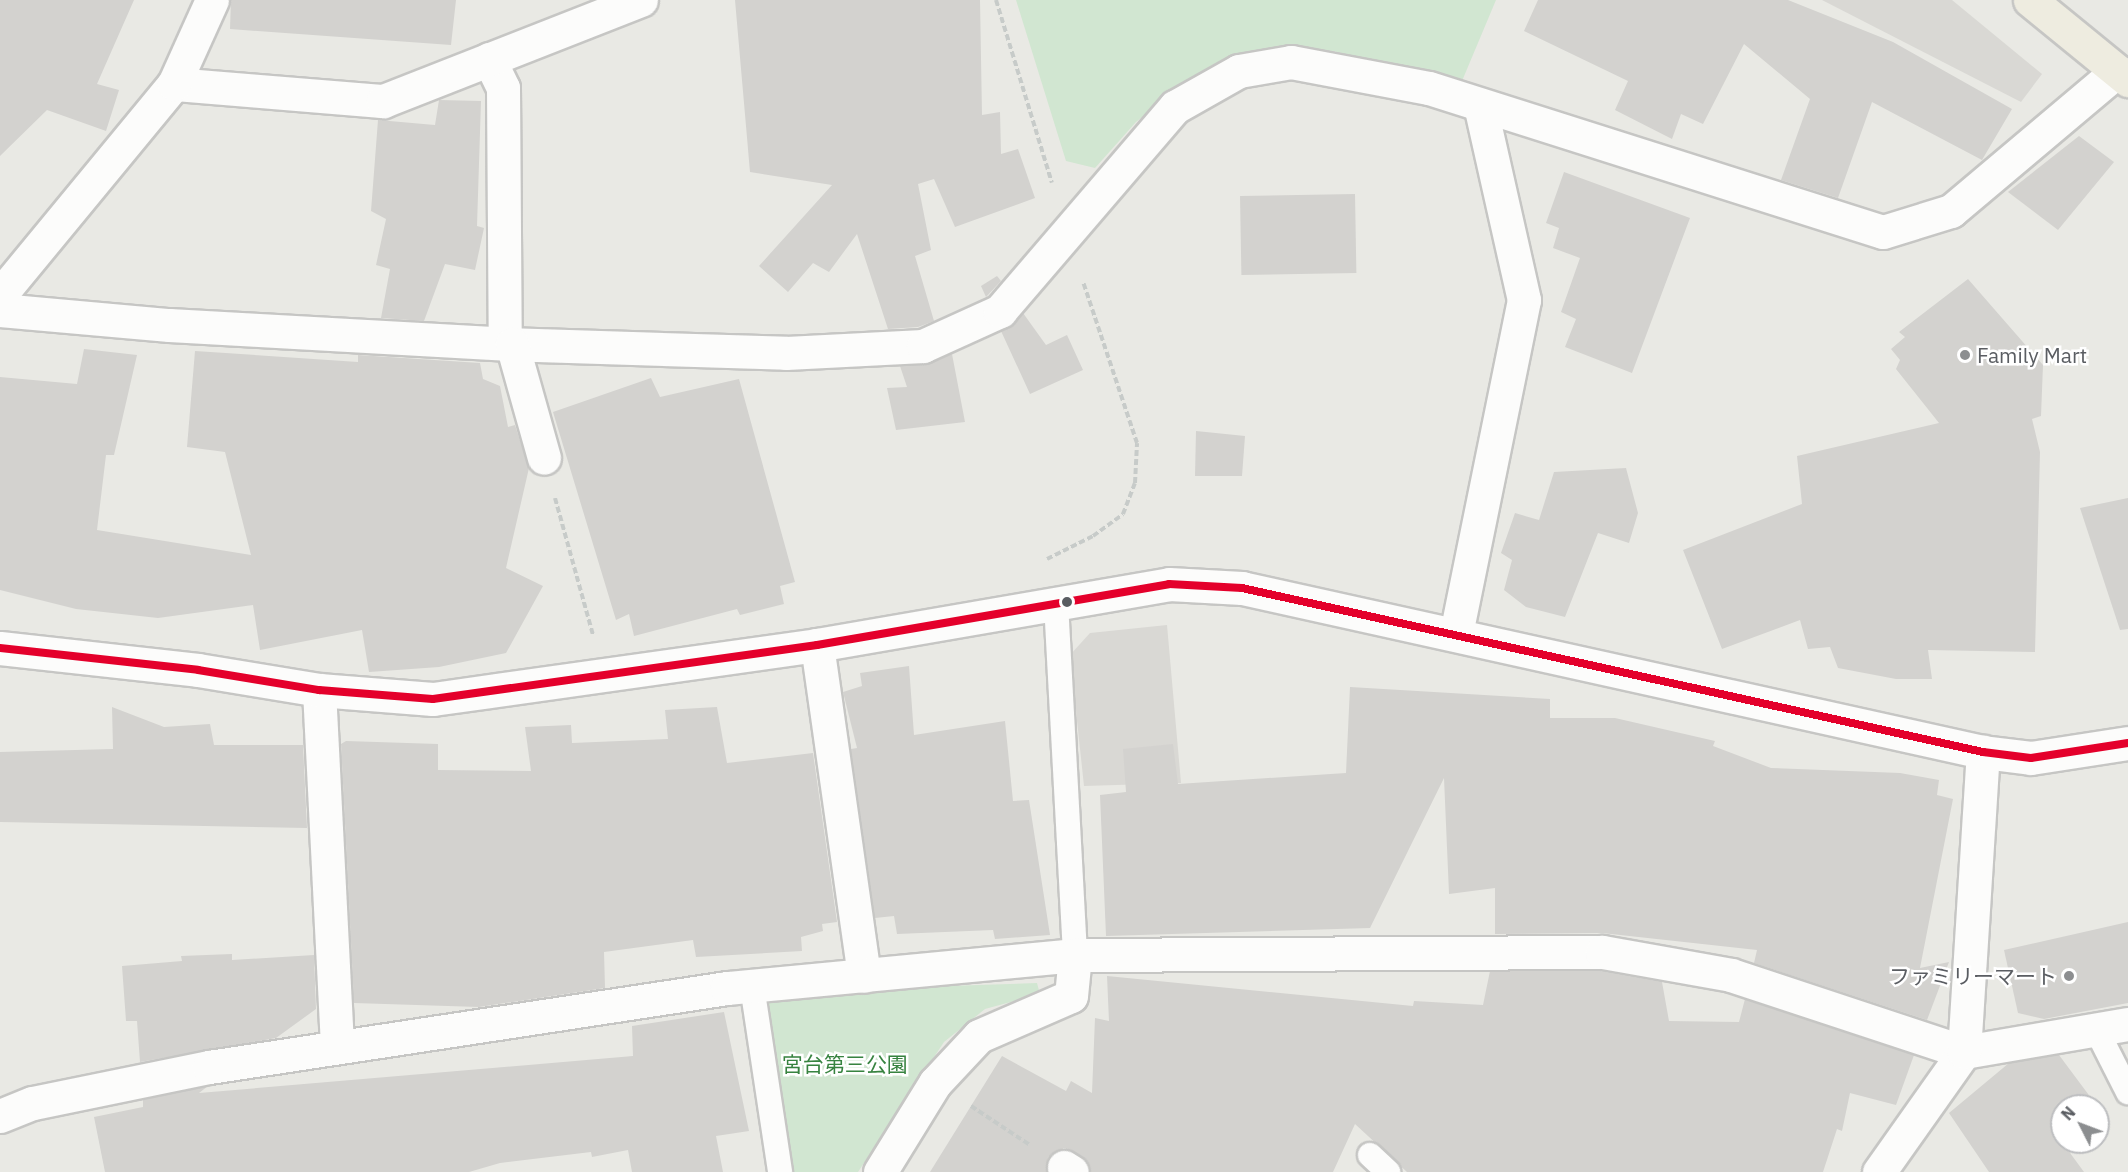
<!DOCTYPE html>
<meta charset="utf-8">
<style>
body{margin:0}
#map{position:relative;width:2128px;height:1172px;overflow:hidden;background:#e9e9e4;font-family:"IBM Plex Sans","Noto Sans JP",sans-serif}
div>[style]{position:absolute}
.industrial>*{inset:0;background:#d9d8d4}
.green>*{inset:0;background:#d1e6d1}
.building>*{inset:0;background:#d3d2cf;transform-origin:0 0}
.path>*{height:4px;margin-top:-2px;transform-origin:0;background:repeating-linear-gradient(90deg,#c7cbc9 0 6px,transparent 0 9px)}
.roads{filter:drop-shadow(2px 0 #c6c6c4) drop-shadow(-2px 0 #c6c6c4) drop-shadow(0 2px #c6c6c4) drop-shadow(0 -2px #c6c6c4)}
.lane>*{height:24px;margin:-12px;padding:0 12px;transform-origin:12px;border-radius:12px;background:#fcfcfb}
.street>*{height:33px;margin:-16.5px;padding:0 16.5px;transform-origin:16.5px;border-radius:16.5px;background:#fcfcfb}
.secondary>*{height:33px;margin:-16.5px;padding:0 16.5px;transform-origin:16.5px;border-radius:16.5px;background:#fcfcfb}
.highway>*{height:33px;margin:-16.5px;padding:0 16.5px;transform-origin:16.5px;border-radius:16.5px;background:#eeece0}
.bus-1>*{height:8px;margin:-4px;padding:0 4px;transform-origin:4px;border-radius:4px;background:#e4002b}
.dots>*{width:16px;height:16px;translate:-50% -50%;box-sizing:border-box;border:3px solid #fff;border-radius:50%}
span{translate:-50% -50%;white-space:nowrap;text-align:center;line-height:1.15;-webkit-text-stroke:5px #fff;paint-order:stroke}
.poi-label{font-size:21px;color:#5a5d62}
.left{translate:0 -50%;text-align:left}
.right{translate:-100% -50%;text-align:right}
.park-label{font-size:21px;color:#378340}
.north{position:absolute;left:2050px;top:1094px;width:60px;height:60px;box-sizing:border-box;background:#fff;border:2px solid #bdbec0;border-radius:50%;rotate:312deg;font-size:16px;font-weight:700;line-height:24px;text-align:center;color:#5a5d62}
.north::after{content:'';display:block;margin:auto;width:21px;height:27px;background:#8c8e90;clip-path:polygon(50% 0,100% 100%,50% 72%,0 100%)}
</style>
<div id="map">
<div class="industrial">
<div style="clip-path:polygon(1822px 0,1952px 0,2042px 74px,2021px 102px)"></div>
<div style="clip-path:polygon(1167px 625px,1181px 783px,1084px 786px,1070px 655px,1090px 633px)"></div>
</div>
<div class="green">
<div style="clip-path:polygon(1016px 0,1496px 0,1462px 81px,1333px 51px,1273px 50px,1174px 91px,1136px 122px,1095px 168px,1066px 161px)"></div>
<div style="clip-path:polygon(1037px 983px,1040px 994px,985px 1009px,944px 1042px,858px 1172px,789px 1172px,767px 1002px,885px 988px)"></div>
</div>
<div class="building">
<div style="clip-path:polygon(0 0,134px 0,97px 84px,119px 90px,106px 131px,47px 110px,0 156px)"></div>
<div style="clip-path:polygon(231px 0,456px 0,451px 45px,230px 29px)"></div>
<div style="clip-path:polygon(735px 0,980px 0,982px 115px,1000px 112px,1001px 154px,1018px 149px,1035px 198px,955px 227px,934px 179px,918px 184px,931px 250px,915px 256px,934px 321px,918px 327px,888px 329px,857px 234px,829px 272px,813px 263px,788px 292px,759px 266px,832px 185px,750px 172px)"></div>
<div style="clip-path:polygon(1538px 0,1788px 0,1893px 42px,2012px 109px,1982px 160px,1872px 102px,1838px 198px,1781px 180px,1810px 99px,1744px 44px,1703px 124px,1681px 114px,1672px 139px,1615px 110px,1628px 81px,1524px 31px)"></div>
<div style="clip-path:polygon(439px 100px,481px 101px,477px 226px,484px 228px,475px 270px,445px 264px,424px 321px,381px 318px,390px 269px,376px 265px,386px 219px,371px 211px,378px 120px,435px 125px)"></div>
<div style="clip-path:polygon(2079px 136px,2114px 162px,2058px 230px,2008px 192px)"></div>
<div style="clip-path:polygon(1564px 172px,1690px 218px,1632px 373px,1565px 347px,1576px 319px,1561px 312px,1580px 258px,1553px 248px,1559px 228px,1546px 223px)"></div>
<div style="left:1355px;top:194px;width:79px;height:115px;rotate:89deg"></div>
<div style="clip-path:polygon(997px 276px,1001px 281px,986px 297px,981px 286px)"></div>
<div style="clip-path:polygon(1968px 279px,2043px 365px,2041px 416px,2032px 419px,2040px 452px,2035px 652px,1928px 650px,1932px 679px,1896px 679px,1838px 668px,1830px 647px,1808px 649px,1800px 620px,1722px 649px,1683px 550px,1802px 504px,1797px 456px,1939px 423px,1896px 369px,1900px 360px,1891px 349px,1905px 337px,1899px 332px)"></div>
<div style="clip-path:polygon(1023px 313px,1046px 345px,1067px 335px,1083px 370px,1030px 394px,1001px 331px)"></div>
<div style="clip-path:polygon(84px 349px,137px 355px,114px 455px,106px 455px,97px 530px,251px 555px,225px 452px,187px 447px,195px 351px,358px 362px,358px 355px,480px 363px,483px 379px,500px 386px,508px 427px,515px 425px,529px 468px,506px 568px,543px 586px,506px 653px,439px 667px,369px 672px,362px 630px,260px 650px,253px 605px,158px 618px,76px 609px,0 590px,0 377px,77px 384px)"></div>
<div style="clip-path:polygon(952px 354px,965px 422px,896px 430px,887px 388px,907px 387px,900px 366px,924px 365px)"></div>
<div style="clip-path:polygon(651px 378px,660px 397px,739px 379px,795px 582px,780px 586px,784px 604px,740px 615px,737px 609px,634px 636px,629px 614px,616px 620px,553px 412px)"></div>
<div style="clip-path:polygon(1196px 431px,1245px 436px,1242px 476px,1195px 476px)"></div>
<div style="clip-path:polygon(1626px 468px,1638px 513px,1629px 543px,1598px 533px,1565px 617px,1526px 607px,1504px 590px,1512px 560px,1501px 553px,1515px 513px,1539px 520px,1554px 472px)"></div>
<div style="clip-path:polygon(2128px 498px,2128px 629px,2120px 630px,2080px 508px)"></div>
<div style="clip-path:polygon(909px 666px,914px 735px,1005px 721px,1013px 801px,1029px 800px,1050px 935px,995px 939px,993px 930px,897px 934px,894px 916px,875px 918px,851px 749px,857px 748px,843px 692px,862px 686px,860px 673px)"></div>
<div style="clip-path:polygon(1350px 687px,1550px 699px,1550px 718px,1615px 718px,1715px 741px,1713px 746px,1771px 768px,1900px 773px,1939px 780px,1937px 795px,1953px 799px,1920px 968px,1949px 962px,1927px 1020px,1754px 963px,1757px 950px,1602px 933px,1495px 934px,1495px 888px,1449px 894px,1444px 778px,1370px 928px,1106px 936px,1100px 795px,1126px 792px,1123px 749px,1173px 744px,1178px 784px,1346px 773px)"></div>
<div style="clip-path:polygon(112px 707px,164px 727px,210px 724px,214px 745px,303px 745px,307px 828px,0 822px,0 752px,113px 749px)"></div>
<div style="clip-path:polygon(717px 707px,727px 763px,813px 753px,837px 922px,822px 924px,823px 931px,801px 937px,802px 951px,696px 957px,693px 940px,604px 952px,605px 988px,479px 1007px,354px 1003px,341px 744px,346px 741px,438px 744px,438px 770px,531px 771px,525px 727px,571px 725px,572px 743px,668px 739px,665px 710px)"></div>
<div style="clip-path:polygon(2128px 922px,2128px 1003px,2044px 1019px,2018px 1013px,2004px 950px)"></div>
<div style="clip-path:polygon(232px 954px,232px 960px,314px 955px,316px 1009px,276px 1038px,140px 1062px,137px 1021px,126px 1021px,122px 966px,182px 961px,181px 956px)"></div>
<div style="clip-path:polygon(1490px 971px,1600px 971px,1662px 982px,1669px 1021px,1739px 1022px,1745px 999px,1914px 1055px,1896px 1105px,1850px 1093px,1842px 1131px,1837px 1129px,1823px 1172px,1407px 1172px,1355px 1124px,1333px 1172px,1091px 1172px,1082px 1156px,1064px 1148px,1048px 1157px,1046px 1172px,930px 1172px,1002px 1056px,1066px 1091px,1071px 1081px,1092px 1093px,1095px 1018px,1109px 1021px,1107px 976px,1413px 1006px,1414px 1001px,1483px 1005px)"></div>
<div style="clip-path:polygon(724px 1012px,749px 1131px,716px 1136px,723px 1172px,632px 1172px,628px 1150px,592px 1157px,591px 1152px,500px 1163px,469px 1172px,105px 1172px,94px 1117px,143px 1107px,143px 1100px,208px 1086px,199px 1093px,633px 1056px,632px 1026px)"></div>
<div style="clip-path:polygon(2059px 1055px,2097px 1106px,2062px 1106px,2062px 1142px,2084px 1172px,1989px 1172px,1949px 1113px,2009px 1063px)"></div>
</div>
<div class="path">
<div style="left:996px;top:0;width:191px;rotate:73deg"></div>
<div style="left:555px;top:498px;width:142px;rotate:74.5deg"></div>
<div style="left:1047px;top:559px;width:51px;rotate:-26.6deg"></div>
<div style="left:1093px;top:536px;width:37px;rotate:-36deg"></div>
<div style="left:1123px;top:514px;width:33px;rotate:-69deg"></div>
<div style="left:1135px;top:483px;width:40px;rotate:-87.1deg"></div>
<div style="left:1137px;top:443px;width:170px;rotate:-108.5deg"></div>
<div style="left:971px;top:1106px;width:71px;rotate:33.5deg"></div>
</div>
<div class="roads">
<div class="lane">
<div style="left:1056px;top:603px;width:353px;rotate:86.9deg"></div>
<div style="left:752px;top:986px;width:188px;rotate:81.4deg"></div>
<div style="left:2096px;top:1029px;width:71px;rotate:63.1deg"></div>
<div style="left:1370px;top:1155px;width:25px;rotate:43deg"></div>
</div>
<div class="street">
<div style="left:489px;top:59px;width:32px;rotate:64deg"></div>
<div style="left:503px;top:88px;width:256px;rotate:89.6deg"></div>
<div style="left:174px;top:84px;width:210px;rotate:4.7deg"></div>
<div style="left:383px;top:101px;width:277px;rotate:-21.4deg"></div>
<div style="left:0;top:295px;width:273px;rotate:-50.5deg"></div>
<div style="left:174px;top:84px;width:92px;rotate:-65.7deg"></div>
<div style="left:0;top:310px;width:170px;rotate:5.1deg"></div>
<div style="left:169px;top:325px;width:337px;rotate:3.2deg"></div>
<div style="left:505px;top:344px;width:281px;rotate:1.8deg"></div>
<div style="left:786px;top:353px;width:137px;rotate:-2.9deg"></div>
<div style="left:923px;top:346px;width:85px;rotate:-24.4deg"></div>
<div style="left:1000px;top:311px;width:269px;rotate:-49.4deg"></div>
<div style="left:1175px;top:107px;width:73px;rotate:-29.4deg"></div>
<div style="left:1239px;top:71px;width:53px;rotate:-9.8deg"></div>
<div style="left:1291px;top:62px;width:140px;rotate:10.7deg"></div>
<div style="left:1429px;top:88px;width:476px;rotate:17.6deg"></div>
<div style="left:1883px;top:232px;width:71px;rotate:-17.2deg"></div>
<div style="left:1951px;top:211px;width:217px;rotate:-40.1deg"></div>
<div style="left:512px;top:344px;width:118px;rotate:74.3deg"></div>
<div style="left:1456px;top:634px;width:341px;rotate:-78.5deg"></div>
<div style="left:1524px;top:300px;width:200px;rotate:-102.7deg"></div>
<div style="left:817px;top:645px;width:334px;rotate:81.9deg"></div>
<div style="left:319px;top:690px;width:357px;rotate:87.1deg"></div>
<div style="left:0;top:1116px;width:35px;rotate:-22deg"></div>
<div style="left:33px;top:1103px;width:180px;rotate:-11.6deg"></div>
<div style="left:209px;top:1067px;width:524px;rotate:-8.67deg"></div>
<div style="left:727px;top:988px;width:350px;rotate:-5.4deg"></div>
<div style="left:1075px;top:955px;width:527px;rotate:-0.33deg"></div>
<div style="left:1602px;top:952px;width:131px;rotate:10.1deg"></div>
<div style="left:1731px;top:975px;width:245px;rotate:18.3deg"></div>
<div style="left:1964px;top:1052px;width:166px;rotate:-9.7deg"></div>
<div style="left:1064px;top:1167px;width:9px;rotate:32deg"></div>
<div style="left:880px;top:1172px;width:105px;rotate:-58.3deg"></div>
<div style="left:935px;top:1083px;width:64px;rotate:-46.9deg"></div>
<div style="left:979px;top:1036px;width:100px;rotate:-23.5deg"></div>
<div style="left:1071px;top:996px;width:41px;rotate:-84.4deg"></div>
<div style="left:1879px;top:1172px;width:147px;rotate:-54.7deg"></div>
<div style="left:1964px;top:1052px;width:301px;rotate:-86.4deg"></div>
</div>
<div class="secondary">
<div style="left:0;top:648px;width:199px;rotate:6.3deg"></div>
<div style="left:198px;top:670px;width:123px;rotate:9.4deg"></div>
<div style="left:319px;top:690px;width:114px;rotate:4.5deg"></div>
<div style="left:433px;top:699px;width:388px;rotate:-8deg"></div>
<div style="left:817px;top:645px;width:357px;rotate:-9.8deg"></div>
<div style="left:1169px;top:584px;width:73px;rotate:3.1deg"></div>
<div style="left:1242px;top:588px;width:759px;rotate:12.48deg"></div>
<div style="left:1983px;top:752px;width:48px;rotate:7.1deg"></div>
<div style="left:2031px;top:758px;width:98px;rotate:-8.8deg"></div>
</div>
<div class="highway">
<div style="left:2030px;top:0;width:127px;rotate:39.2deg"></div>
</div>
</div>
<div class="bus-1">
<div style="left:0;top:648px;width:199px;rotate:6.3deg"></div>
<div style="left:198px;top:670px;width:123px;rotate:9.4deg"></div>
<div style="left:319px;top:690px;width:114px;rotate:4.5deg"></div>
<div style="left:433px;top:699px;width:388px;rotate:-8deg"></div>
<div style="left:817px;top:645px;width:357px;rotate:-9.8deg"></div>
<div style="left:1169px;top:584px;width:73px;rotate:3.1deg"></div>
<div style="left:1242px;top:588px;width:759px;rotate:12.48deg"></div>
<div style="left:1983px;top:752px;width:48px;rotate:7.1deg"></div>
<div style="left:2031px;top:758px;width:98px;rotate:-8.8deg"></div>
</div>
<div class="dots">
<div style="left:1965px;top:355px;background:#8c8e90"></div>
<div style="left:1067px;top:602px;background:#5a5d62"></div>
<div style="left:2069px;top:976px;background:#8c8e90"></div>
</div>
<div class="poi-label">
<span class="left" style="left:1977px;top:355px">Family Mart</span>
<span class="right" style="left:2057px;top:976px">ファミリーマート</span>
</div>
<div class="park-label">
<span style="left:845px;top:1064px">宮台第三公園</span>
</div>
<div class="north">N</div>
</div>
